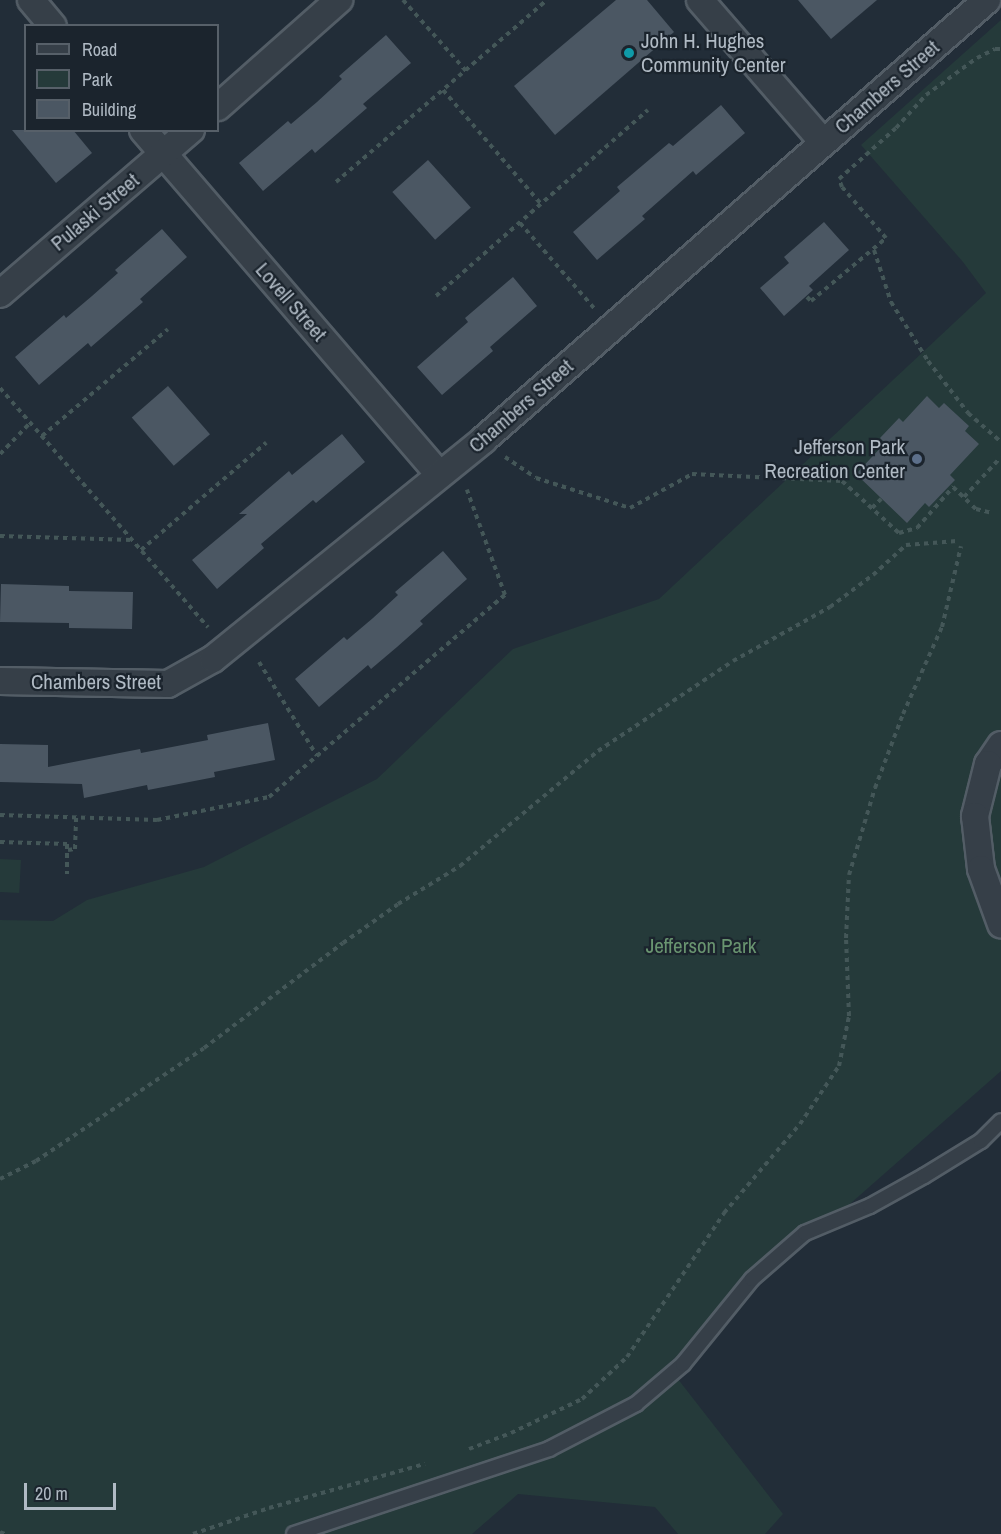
<!DOCTYPE html>
<style>
body{margin:0}
#map{position:relative;width:1001px;height:1534px;overflow:hidden;background:#222d38;font-family:"Archivo Narrow",sans-serif}
div>[style]{position:absolute}
.green>*{inset:0;background:#253a3a;transform-origin:0 0}
.building>*{inset:0;background:#4b5763;transform-origin:0 0}
.path>*{height:4px;margin-top:-2px;transform-origin:0;background:repeating-linear-gradient(90deg,#445758 0 4.5px,transparent 0 9px)}
.roads{filter:drop-shadow(2px 0 #535d66) drop-shadow(-2px 0 #535d66) drop-shadow(0 2px #535d66) drop-shadow(0 -2px #535d66)}
.lane>*{height:14px;margin:-7px;padding:0 7px;transform-origin:7px;border-radius:7px;background:#363f48}
.street>*{height:26px;margin:-13px;padding:0 13px;transform-origin:13px;border-radius:13px;background:#363f48}
.dots>*{width:16px;height:16px;translate:-50% -50%;box-sizing:border-box;border:3px solid #1b242d;border-radius:50%}
span{translate:-50% -50%;white-space:nowrap;text-align:center;line-height:1.15;-webkit-text-stroke:4.5px #1b242d;paint-order:stroke}
.poi-label{font-size:21px;color:#b0bac4}
.left{translate:0 -50%;text-align:left}
.right{translate:-100% -50%;text-align:right}
.street-label{font-size:21px;color:#b0bac4}
.park-label{font-size:21px;color:#699470}
.legend{position:absolute;left:24px;top:24px;width:195px;height:108px;box-sizing:border-box;background:#1b242d;border:2px solid #576069;margin:0;padding:8px 10px;list-style:none;font-size:18px;color:#b0bac4}
.legend li{display:flex;align-items:center;gap:12px;height:30px}
.legend b{width:30px;border:2px solid #576069}
.scale{position:absolute;left:24px;top:1483px;width:92px;height:27px;box-sizing:border-box;border:3px solid #b0bac4;border-top:0;padding-left:8px;font-size:18px;line-height:21px;white-space:nowrap;color:#b0bac4;-webkit-text-stroke:4px #1b242d;paint-order:stroke}
</style>
<div id="map">
<div class="green">
<div style="clip-path:polygon(1001px 20px,1001px 1071px,667px 1365px,783px 1514px,765px 1534px,678px 1534px,655px 1507px,518px 1494px,472px 1534px,0 1534px,0 920px,53px 921px,87px 900px,204px 867px,377px 779px,513px 649px,659px 599px,986px 293px,963px 262px,861px 145px)"></div>
<div style="left:0;top:859px;width:21px;height:33px;rotate:3deg"></div>
</div>
<div class="building">
<div style="clip-path:polygon(616px 0,647px 0,674px 32px,555px 135px,514px 86px)"></div>
<div style="clip-path:polygon(798px 0,877px 0,831px 39px)"></div>
<div style="clip-path:polygon(386px 35px,411px 63px,363px 104px,367px 108px,315px 153px,312px 149px,263px 191px,239px 163px,288px 121px,291px 124px,317px 102px,342px 79px,339px 76px)"></div>
<div style="clip-path:polygon(721px 105px,745px 133px,696px 175px,693px 171px,642px 216px,645px 219px,597px 260px,573px 232px,620px 191px,617px 187px,669px 143px,673px 146px)"></div>
<div style="clip-path:polygon(12px 130px,73px 130px,92px 153px,56px 183px)"></div>
<div style="left:428px;top:160px;width:64px;height:48px;rotate:48deg"></div>
<div style="clip-path:polygon(824px 222px,849px 250px,809px 286px,813px 290px,784px 316px,760px 288px,789px 263px,784px 257px)"></div>
<div style="clip-path:polygon(162px 229px,187px 257px,140px 299px,143px 302px,91px 347px,88px 343px,39px 385px,15px 357px,64px 315px,66px 318px,92px 296px,118px 273px,115px 270px)"></div>
<div style="clip-path:polygon(513px 277px,537px 306px,490px 347px,493px 351px,442px 395px,417px 367px,468px 322px,465px 318px)"></div>
<div style="left:168px;top:386px;width:64px;height:48px;rotate:49deg"></div>
<div style="clip-path:polygon(927px 396px,939px 408px,944px 403px,969px 426px,965px 431px,979px 444px,950px 475px,955px 480px,929px 507px,925px 503px,907px 523px,856px 474px,885px 443px,880px 438px,899px 418px,903px 422px)"></div>
<div style="clip-path:polygon(342px 434px,365px 462px,316px 503px,313px 500px,261px 544px,264px 548px,217px 589px,192px 560px,247px 514px,239px 514px,289px 471px,292px 475px)"></div>
<div style="clip-path:polygon(443px 551px,467px 579px,420px 621px,423px 624px,397px 647px,371px 669px,368px 665px,319px 707px,295px 679px,344px 637px,347px 640px,373px 618px,398px 595px,395px 592px)"></div>
<div style="clip-path:polygon(1px 584px,69px 586px,69px 591px,133px 592px,132px 629px,69px 628px,69px 623px,0 622px)"></div>
<div style="clip-path:polygon(268px 723px,275px 760px,214px 772px,215px 777px,148px 790px,147px 785px,84px 798px,82px 784px,0 782px,0 744px,48px 745px,48px 767px,140px 749px,141px 753px,208px 740px,207px 735px)"></div>
</div>
<div class="path">
<div style="left:403px;top:0;width:95px;rotate:48.4deg"></div>
<div style="left:443px;top:90px;width:150px;rotate:49.3deg"></div>
<div style="left:336px;top:182px;width:279px;rotate:-40.8deg"></div>
<div style="left:520px;top:223px;width:113px;rotate:49deg"></div>
<div style="left:874px;top:250px;width:55px;rotate:71.9deg"></div>
<div style="left:891px;top:302px;width:70px;rotate:57.9deg"></div>
<div style="left:928px;top:361px;width:66px;rotate:52.4deg"></div>
<div style="left:968px;top:413px;width:44px;rotate:41.3deg"></div>
<div style="left:436px;top:296px;width:282px;rotate:-41.3deg"></div>
<div style="left:807px;top:297px;width:6px;rotate:45deg"></div>
<div style="left:811px;top:301px;width:98px;rotate:-40deg"></div>
<div style="left:886px;top:238px;width:67px;rotate:-130.8deg"></div>
<div style="left:842px;top:187px;width:9px;rotate:-111deg"></div>
<div style="left:839px;top:179px;width:76px;rotate:-41.8deg"></div>
<div style="left:896px;top:128px;width:45px;rotate:-47.7deg"></div>
<div style="left:926px;top:95px;width:63px;rotate:-36deg"></div>
<div style="left:977px;top:58px;width:20px;rotate:-27deg"></div>
<div style="left:995px;top:49px;width:6px"></div>
<div style="left:0;top:388px;width:317px;rotate:49deg"></div>
<div style="left:42px;top:436px;width:165px;rotate:-40.3deg"></div>
<div style="left:0;top:454px;width:45px;rotate:-45.9deg"></div>
<div style="left:505px;top:457px;width:37px;rotate:34deg"></div>
<div style="left:536px;top:478px;width:99px;rotate:17.7deg"></div>
<div style="left:630px;top:508px;width:71px;rotate:-28.7deg"></div>
<div style="left:692px;top:474px;width:150px;rotate:2.7deg"></div>
<div style="left:842px;top:481px;width:77px;rotate:42.4deg"></div>
<div style="left:899px;top:533px;width:19px;rotate:-16deg"></div>
<div style="left:917px;top:528px;width:55px;rotate:-48.7deg"></div>
<div style="left:953px;top:487px;width:32px;rotate:44deg"></div>
<div style="left:976px;top:509px;width:16px;rotate:14deg"></div>
<div style="left:964px;top:497px;width:54px;rotate:-47.2deg"></div>
<div style="left:872px;top:508px;width:13px;rotate:-45deg"></div>
<div style="left:0;top:536px;width:132px;rotate:1.7deg"></div>
<div style="left:141px;top:550px;width:165px;rotate:-40.6deg"></div>
<div style="left:259px;top:662px;width:110px;rotate:58.3deg"></div>
<div style="left:0;top:815px;width:157px;rotate:1.8deg"></div>
<div style="left:157px;top:820px;width:114px;rotate:-11.6deg"></div>
<div style="left:269px;top:797px;width:311px;rotate:-40.6deg"></div>
<div style="left:505px;top:595px;width:112px;rotate:-109.9deg"></div>
<div style="left:0;top:842px;width:67px;rotate:1.7deg"></div>
<div style="left:67px;top:844px;width:30px;rotate:90deg"></div>
<div style="left:68px;top:850px;width:7px;rotate:-8deg"></div>
<div style="left:75px;top:849px;width:31px;rotate:-88deg"></div>
<div style="left:0;top:1179px;width:40px;rotate:-26.6deg"></div>
<div style="left:36px;top:1161px;width:202px;rotate:-33.9deg"></div>
<div style="left:204px;top:1048px;width:174px;rotate:-37.1deg"></div>
<div style="left:343px;top:943px;width:67px;rotate:-35.3deg"></div>
<div style="left:398px;top:904px;width:73px;rotate:-31.5deg"></div>
<div style="left:460px;top:866px;width:180px;rotate:-39.8deg"></div>
<div style="left:598px;top:751px;width:162px;rotate:-33.7deg"></div>
<div style="left:733px;top:661px;width:111px;rotate:-29.1deg"></div>
<div style="left:830px;top:607px;width:54px;rotate:-36.7deg"></div>
<div style="left:873px;top:575px;width:45px;rotate:-42.3deg"></div>
<div style="left:906px;top:545px;width:51px;rotate:-4.5deg"></div>
<div style="left:469px;top:1449px;width:45px;rotate:-20.9deg"></div>
<div style="left:511px;top:1433px;width:79px;rotate:-25.6deg"></div>
<div style="left:582px;top:1399px;width:62px;rotate:-43deg"></div>
<div style="left:627px;top:1357px;width:174px;rotate:-56deg"></div>
<div style="left:724px;top:1213px;width:117px;rotate:-49.5deg"></div>
<div style="left:800px;top:1124px;width:70px;rotate:-56.1deg"></div>
<div style="left:839px;top:1066px;width:51px;rotate:-78.7deg"></div>
<div style="left:849px;top:1016px;width:78px;rotate:-92.2deg"></div>
<div style="left:846px;top:938px;width:63px;rotate:-87.3deg"></div>
<div style="left:849px;top:875px;width:91px;rotate:-73.4deg"></div>
<div style="left:875px;top:788px;width:79px;rotate:-69.3deg"></div>
<div style="left:903px;top:714px;width:95px;rotate:-65.9deg"></div>
<div style="left:942px;top:627px;width:83px;rotate:-76.8deg"></div>
<div style="left:0;top:1532px;width:5px;rotate:22deg"></div>
<div style="left:193px;top:1534px;width:80px;rotate:-18.9deg"></div>
<div style="left:269px;top:1508px;width:162px;rotate:-15.8deg"></div>
</div>
<div class="roads">
<div class="lane">
<div style="left:294px;top:1534px;width:269px;rotate:-18.4deg"></div>
<div style="left:549px;top:1449px;width:98px;rotate:-27.3deg"></div>
<div style="left:636px;top:1404px;width:62px;rotate:-40.4deg"></div>
<div style="left:683px;top:1364px;width:109px;rotate:-50.9deg"></div>
<div style="left:752px;top:1279px;width:70px;rotate:-41deg"></div>
<div style="left:805px;top:1233px;width:70px;rotate:-22.6deg"></div>
<div style="left:870px;top:1206px;width:62px;rotate:-29.1deg"></div>
<div style="left:924px;top:1176px;width:67px;rotate:-31.6deg"></div>
<div style="left:981px;top:1141px;width:28px;rotate:-45deg"></div>
</div>
<div class="street">
<div style="left:31px;top:0;width:34px;rotate:50deg"></div>
<div style="left:700px;top:0;width:188px;rotate:49.1deg"></div>
<div style="left:218px;top:107px;width:162px;rotate:-41.5deg"></div>
<div style="left:143px;top:130px;width:454px;rotate:49.3deg"></div>
<div style="left:0;top:294px;width:252px;rotate:-40.7deg"></div>
<div style="left:0;top:681px;width:168px;rotate:1deg"></div>
<div style="left:168px;top:684px;width:51px;rotate:-29.1deg"></div>
<div style="left:213px;top:659px;width:348px;rotate:-39deg"></div>
<div style="left:483px;top:440px;width:669px;rotate:-41.12deg"></div>
<div style="left:1001px;top:745px;width:23px;rotate:124deg"></div>
<div style="left:988px;top:764px;width:54px;rotate:104deg"></div>
<div style="left:975px;top:816px;width:53px;rotate:83.5deg"></div>
<div style="left:981px;top:869px;width:59px;rotate:70deg"></div>
</div>
</div>
<div class="dots">
<div style="left:629px;top:53px;background:#0f9aa8"></div>
<div style="left:917px;top:459px;background:#5c6f8a"></div>
</div>
<div class="poi-label">
<span class="left" style="left:641px;top:53px">John H. Hughes<br>Community Center</span>
<span class="right" style="left:905px;top:459px">Jefferson Park<br>Recreation Center</span>
</div>
<div class="street-label">
<span style="left:887px;top:87px;rotate:-41deg">Chambers Street</span>
<span style="left:95px;top:212px;rotate:-40deg">Pulaski Street</span>
<span style="left:291px;top:302px;rotate:49deg">Lovell Street</span>
<span style="left:521px;top:406px;rotate:-41deg">Chambers Street</span>
<span style="left:96px;top:682px">Chambers Street</span>
</div>
<div class="park-label">
<span style="left:701px;top:946px">Jefferson Park</span>
</div>
<ul class="legend">
<li><b style="height:8px;background:#363f48"></b>Road</li>
<li><b style="height:16px;background:#253a3a"></b>Park</li>
<li><b style="height:16px;background:#4b5763"></b>Building</li>
</ul>
<div class="scale">20 m</div>
</div>
